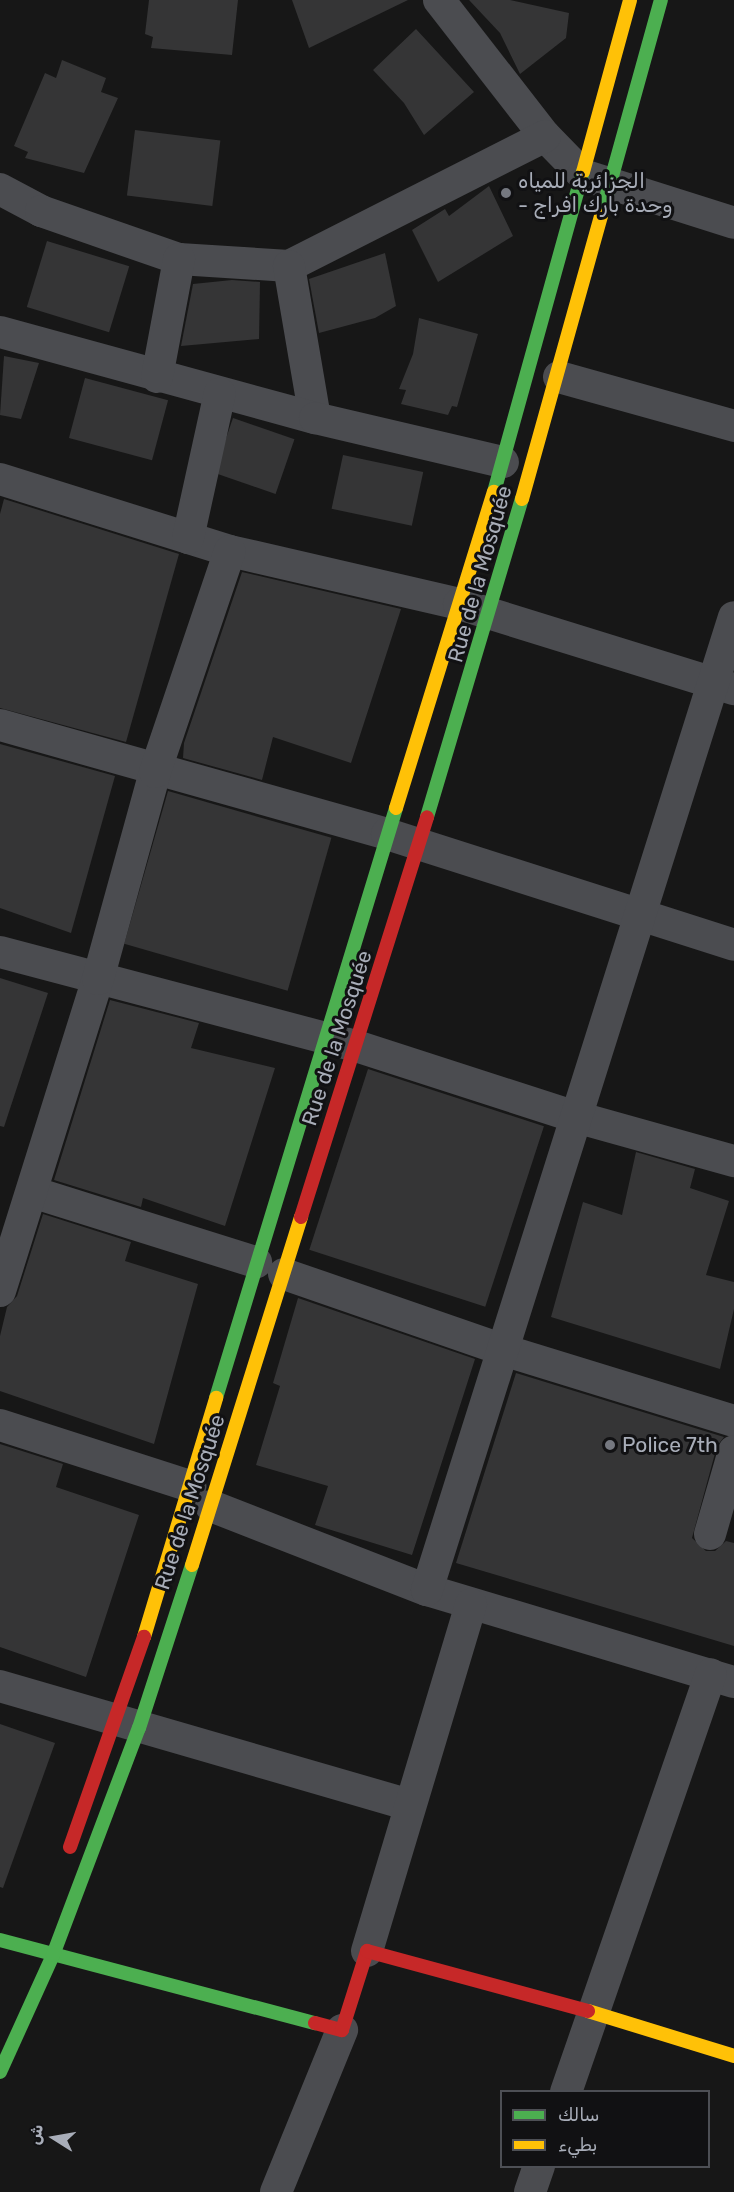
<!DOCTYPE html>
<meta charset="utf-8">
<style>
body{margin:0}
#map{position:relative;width:734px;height:2192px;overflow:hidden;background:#171717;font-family:Rubik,"Noto Sans Arabic",sans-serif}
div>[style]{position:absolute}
.building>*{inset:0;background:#353536;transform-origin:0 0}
.street>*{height:32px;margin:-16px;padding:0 16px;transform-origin:16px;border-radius:16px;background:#4b4c50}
.fast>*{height:14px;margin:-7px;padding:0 7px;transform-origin:7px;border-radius:7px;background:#4caf50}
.slow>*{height:14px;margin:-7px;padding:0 7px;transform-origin:7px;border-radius:7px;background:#ffc107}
.jam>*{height:14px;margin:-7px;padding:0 7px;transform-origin:7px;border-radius:7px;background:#c62828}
.dots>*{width:16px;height:16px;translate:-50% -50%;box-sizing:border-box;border:3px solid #111113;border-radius:50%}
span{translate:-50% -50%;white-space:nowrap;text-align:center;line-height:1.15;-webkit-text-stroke:6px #111113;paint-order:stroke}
.poi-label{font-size:21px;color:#a8adb8}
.left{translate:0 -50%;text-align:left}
.street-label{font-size:21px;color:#a8adb8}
.legend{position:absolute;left:500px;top:2090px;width:210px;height:78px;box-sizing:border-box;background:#111113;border:2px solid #4d4f55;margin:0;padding:8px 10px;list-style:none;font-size:18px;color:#a8adb8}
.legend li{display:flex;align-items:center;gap:12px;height:30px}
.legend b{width:30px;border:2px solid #4d4f55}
.north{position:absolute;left:24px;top:2108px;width:60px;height:60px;-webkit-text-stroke:4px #111113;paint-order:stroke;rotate:281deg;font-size:16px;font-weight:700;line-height:24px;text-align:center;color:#a8adb8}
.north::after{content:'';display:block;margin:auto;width:21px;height:27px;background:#a8adb8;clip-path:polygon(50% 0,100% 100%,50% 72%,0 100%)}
</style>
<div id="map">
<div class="building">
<div style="clip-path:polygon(149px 0,238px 0,232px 55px,151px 48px,153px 37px,145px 34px)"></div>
<div style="clip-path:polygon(292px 0,408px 0,309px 48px)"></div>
<div style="clip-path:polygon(469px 0,510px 0,569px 13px,566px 38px,520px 74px,500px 33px)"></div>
<div style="clip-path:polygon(416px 29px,474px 92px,424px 135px,404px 103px,373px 70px)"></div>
<div style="clip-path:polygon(62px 60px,106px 78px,101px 92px,118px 98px,84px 173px,25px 158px,28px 152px,14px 146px,45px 73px,56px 78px)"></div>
<div style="left:135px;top:130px;width:86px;height:66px;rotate:7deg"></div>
<div style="clip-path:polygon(489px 186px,513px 236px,438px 282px,412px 230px,445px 209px,449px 216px)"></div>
<div style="left:47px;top:241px;width:86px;height:69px;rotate:17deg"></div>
<div style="clip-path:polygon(385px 253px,396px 306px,375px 318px,319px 333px,309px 279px)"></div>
<div style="clip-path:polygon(232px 280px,260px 282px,259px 339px,181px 346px,193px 284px)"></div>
<div style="clip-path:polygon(419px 318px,478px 334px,457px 407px,452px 406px,448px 415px,401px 404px,406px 390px,399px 389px,413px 354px)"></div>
<div style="clip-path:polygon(4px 356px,39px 363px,21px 419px,0 415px)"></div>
<div style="left:85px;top:378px;width:86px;height:62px;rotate:15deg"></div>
<div style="left:233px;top:418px;width:65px;height:58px;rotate:19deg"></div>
<div style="left:343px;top:455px;width:82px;height:55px;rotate:12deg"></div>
<div style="clip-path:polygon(4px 499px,179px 554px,126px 742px,0 708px,0 514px)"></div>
<div style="clip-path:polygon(242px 572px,401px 609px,351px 763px,273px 737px,262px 780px,183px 758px,184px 743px)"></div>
<div style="clip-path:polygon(0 744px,115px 776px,71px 933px,0 908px)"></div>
<div style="left:168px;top:791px;width:170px;height:159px;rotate:16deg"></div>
<div style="clip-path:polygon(0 978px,48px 993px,4px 1127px,0 1126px)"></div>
<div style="clip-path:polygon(110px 1000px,199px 1023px,191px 1048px,275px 1068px,225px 1226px,143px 1198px,141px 1207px,54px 1180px)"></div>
<div style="left:368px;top:1069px;width:185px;height:190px;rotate:18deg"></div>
<div style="clip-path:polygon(636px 1152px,695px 1169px,690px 1188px,729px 1201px,706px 1275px,734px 1282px,734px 1309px,720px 1369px,551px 1317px,583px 1202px,622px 1215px)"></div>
<div style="clip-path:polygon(43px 1214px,131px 1242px,125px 1261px,198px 1284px,154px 1444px,0 1391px,0 1336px,7px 1307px,17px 1296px)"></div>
<div style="clip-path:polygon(298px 1298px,475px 1359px,412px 1555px,315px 1525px,328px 1486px,256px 1465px,280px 1386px,273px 1383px)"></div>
<div style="clip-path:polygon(516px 1373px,724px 1437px,717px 1446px,692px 1538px,706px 1551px,715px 1551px,726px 1541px,734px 1543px,734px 1646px,456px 1563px)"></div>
<div style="clip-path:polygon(0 1444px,63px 1464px,56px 1487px,139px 1515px,86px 1677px,0 1647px)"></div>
<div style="clip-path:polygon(0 1724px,55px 1743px,3px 1888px,0 1887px)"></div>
</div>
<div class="street">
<div style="left:439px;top:0;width:172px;rotate:52.1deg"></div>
<div style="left:545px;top:136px;width:54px;rotate:45.7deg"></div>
<div style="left:583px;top:175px;width:158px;rotate:17.6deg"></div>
<div style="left:0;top:189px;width:47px;rotate:28.2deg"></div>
<div style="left:41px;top:211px;width:146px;rotate:19.2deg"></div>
<div style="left:179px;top:259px;width:110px;rotate:3.6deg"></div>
<div style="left:289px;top:266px;width:287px;rotate:-26.9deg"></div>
<div style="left:289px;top:266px;width:154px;rotate:80.3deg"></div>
<div style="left:0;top:332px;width:327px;rotate:15.3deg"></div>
<div style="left:315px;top:418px;width:193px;rotate:13.2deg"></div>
<div style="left:157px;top:377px;width:120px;rotate:-79.4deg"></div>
<div style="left:559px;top:377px;width:182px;rotate:15.6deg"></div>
<div style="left:0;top:479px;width:241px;rotate:17.4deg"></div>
<div style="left:230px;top:551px;width:235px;rotate:13deg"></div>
<div style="left:459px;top:604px;width:288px;rotate:17.2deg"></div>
<div style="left:188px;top:538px;width:148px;rotate:-77.6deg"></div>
<div style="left:0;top:725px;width:402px;rotate:15.7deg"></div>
<div style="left:387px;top:834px;width:364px;rotate:17.7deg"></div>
<div style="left:0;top:952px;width:368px;rotate:14.8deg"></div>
<div style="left:356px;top:1046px;width:231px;rotate:17.9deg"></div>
<div style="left:576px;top:1117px;width:164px;rotate:15.6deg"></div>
<div style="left:32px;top:1192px;width:235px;rotate:17.4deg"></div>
<div style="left:284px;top:1274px;width:232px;rotate:19.1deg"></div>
<div style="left:503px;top:1350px;width:242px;rotate:17.1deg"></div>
<div style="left:0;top:1291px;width:327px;rotate:-72.6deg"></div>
<div style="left:98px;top:979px;width:215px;rotate:-74.6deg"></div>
<div style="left:155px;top:772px;width:233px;rotate:-71.3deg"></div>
<div style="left:0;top:1425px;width:200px;rotate:17.8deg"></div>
<div style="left:211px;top:1506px;width:232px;rotate:21.3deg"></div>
<div style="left:427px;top:1590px;width:320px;rotate:16.7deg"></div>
<div style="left:710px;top:1534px;width:86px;rotate:-73.9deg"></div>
<div style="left:427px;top:1590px;width:1020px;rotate:-72.49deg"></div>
<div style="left:0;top:1686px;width:427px;rotate:16.2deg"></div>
<div style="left:367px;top:1951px;width:362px;rotate:-73.3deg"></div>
<div style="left:566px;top:2092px;width:442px;rotate:-70.9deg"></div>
<div style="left:276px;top:2192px;width:175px;rotate:-67.8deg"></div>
<div style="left:530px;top:2192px;width:28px;rotate:-71deg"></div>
</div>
<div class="fast">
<div style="left:601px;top:216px;width:224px;rotate:-74.5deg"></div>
<div style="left:494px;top:492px;width:332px;rotate:-74.5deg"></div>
<div style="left:427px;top:817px;width:332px;rotate:-73.4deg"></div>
<div style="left:216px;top:1398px;width:617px;rotate:-73.03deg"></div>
<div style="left:0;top:1940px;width:326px;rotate:14.8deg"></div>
<div style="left:0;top:2072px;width:128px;rotate:-65.6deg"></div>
<div style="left:53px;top:1955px;width:243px;rotate:-69.3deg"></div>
<div style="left:139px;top:1728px;width:171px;rotate:-72deg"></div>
</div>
<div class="slow">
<div style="left:583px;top:172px;width:178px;rotate:-74.7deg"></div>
<div style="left:522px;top:499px;width:294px;rotate:-74.4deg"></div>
<div style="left:396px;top:808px;width:331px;rotate:-72.8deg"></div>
<div style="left:192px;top:1565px;width:365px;rotate:-72.6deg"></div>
<div style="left:144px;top:1637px;width:250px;rotate:-73.2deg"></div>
<div style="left:588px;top:2011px;width:153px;rotate:17.1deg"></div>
</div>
<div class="jam">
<div style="left:301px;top:1217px;width:419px;rotate:-72.5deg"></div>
<div style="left:70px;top:1847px;width:223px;rotate:-70.6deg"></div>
<div style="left:315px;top:2023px;width:28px;rotate:15deg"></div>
<div style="left:342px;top:2030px;width:83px;rotate:-72.4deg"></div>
<div style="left:367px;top:1951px;width:229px;rotate:15.2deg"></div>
</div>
<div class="dots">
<div style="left:506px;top:193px;background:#757880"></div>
<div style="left:610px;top:1445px;background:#757880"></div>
</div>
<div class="poi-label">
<span class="left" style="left:518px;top:193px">الجزائرية للمياه<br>- وحدة بارك افراج</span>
<span class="left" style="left:622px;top:1445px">Police 7th</span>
</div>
<div class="street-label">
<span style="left:480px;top:574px;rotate:-74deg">Rue de la Mosquée</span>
<span style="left:337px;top:1038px;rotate:-72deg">Rue de la Mosquée</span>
<span style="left:190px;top:1502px;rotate:-72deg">Rue de la Mosquée</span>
</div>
<ul class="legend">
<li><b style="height:8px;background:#4caf50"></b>سالك</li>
<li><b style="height:8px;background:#ffc107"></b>بطيء</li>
</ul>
<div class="north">ش</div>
</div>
